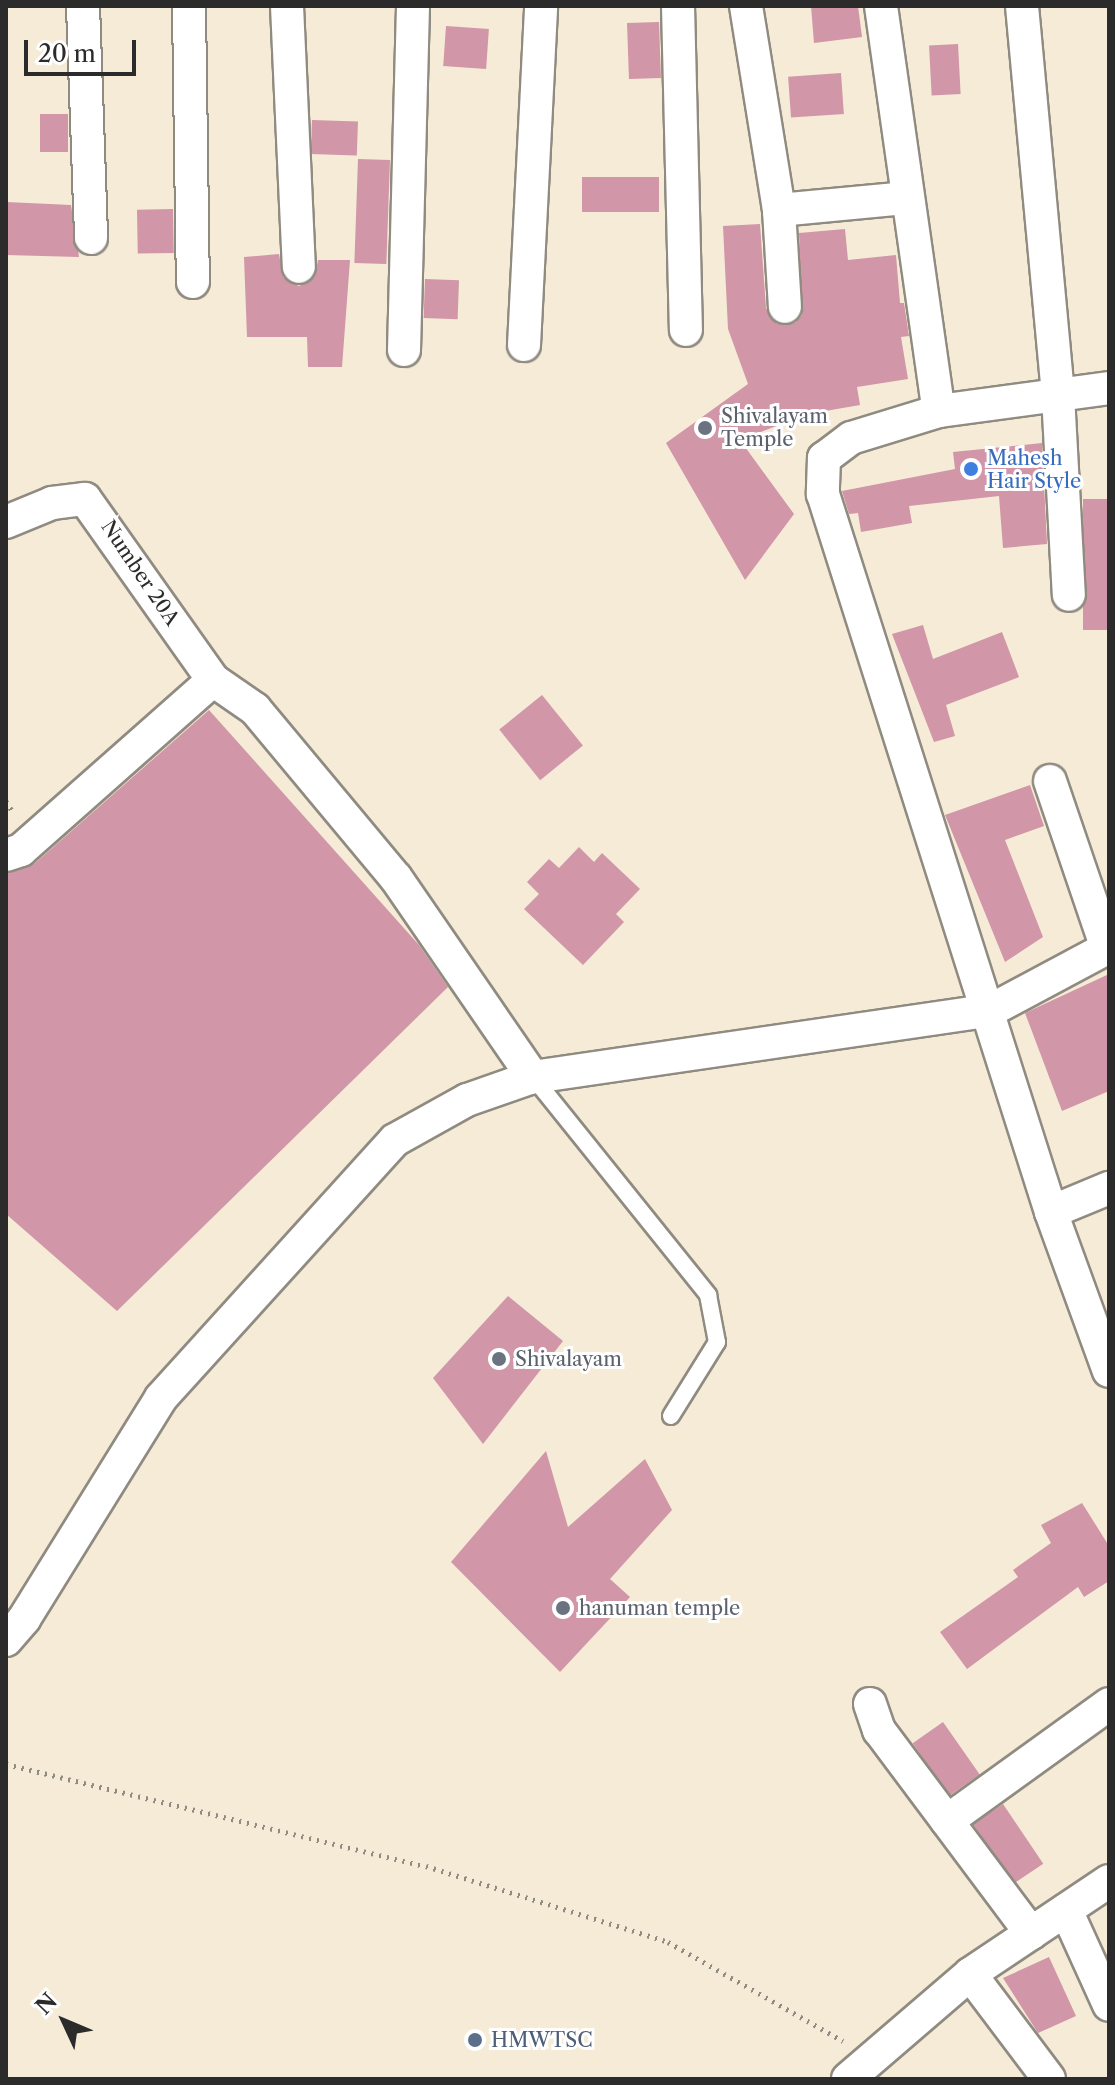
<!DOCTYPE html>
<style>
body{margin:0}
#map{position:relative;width:1115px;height:2085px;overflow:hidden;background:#f5ebd7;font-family:"Libre Caslon Text",serif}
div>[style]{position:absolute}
.building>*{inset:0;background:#d196a7;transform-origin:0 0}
.path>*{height:5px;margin-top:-2.5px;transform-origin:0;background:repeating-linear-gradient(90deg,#908b81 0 2px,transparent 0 8px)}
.roads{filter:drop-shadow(2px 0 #908b81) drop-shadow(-2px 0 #908b81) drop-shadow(0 2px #908b81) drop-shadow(0 -2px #908b81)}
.service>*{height:16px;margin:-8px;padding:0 8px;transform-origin:8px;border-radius:8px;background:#fff}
.minor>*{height:32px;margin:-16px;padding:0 16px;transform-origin:16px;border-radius:16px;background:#fff}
.dots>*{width:22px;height:22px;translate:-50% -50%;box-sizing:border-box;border:4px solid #fff;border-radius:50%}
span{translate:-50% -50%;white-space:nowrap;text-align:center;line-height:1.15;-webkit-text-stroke:6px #fff;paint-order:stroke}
.worship-label{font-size:20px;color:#5b616d}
.left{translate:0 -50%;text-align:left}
.shop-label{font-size:20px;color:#366cbe}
.street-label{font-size:20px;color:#2b2b2b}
.service-label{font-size:20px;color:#4e5e75}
.frame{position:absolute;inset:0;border:8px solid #2b2b2b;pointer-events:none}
.north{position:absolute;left:24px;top:1981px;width:80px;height:80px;-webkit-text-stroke:6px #fff;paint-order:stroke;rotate:314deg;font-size:22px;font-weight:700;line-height:32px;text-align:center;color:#2b2b2b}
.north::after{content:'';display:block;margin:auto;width:28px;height:36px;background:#2b2b2b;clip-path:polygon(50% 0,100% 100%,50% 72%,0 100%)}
.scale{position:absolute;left:24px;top:40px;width:112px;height:36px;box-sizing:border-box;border:4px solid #2b2b2b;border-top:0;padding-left:10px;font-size:24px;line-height:28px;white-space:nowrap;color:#2b2b2b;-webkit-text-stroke:6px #fff;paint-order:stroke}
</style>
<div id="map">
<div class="building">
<div style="clip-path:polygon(811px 6px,858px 6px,862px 37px,814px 43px)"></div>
<div style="left:659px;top:22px;width:56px;height:32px;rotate:88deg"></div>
<div style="left:446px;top:26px;width:43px;height:40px;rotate:4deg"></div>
<div style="left:958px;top:44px;width:50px;height:29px;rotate:87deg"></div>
<div style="left:841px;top:73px;width:41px;height:53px;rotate:86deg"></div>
<div style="left:40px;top:114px;width:28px;height:38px"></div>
<div style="left:312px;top:120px;width:46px;height:34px;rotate:2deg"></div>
<div style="left:358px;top:159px;width:32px;height:104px;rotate:2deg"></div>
<div style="left:659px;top:177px;width:35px;height:77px;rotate:90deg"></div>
<div style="clip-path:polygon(6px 202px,71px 205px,79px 257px,6px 255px)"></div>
<div style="left:173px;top:209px;width:44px;height:36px;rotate:89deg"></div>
<div style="clip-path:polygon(760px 224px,766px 308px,777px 324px,795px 323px,802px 315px,799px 233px,845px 229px,848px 260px,896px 255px,900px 303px,904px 303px,909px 336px,901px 337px,908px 379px,857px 387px,860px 405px,808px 414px,740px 440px,794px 514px,745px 580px,666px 443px,748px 384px,728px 329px,723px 226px)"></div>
<div style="clip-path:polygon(279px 254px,283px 277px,299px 286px,315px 276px,318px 260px,350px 260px,342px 367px,308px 367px,307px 337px,247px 337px,244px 257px)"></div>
<div style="left:425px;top:279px;width:34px;height:39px;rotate:2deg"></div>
<div style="clip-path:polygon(1042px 443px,1047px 544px,1003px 548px,999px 496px,909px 506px,912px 523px,861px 532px,858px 513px,849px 514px,842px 491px,955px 469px,953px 452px)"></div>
<div style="left:1109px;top:499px;width:131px;height:26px;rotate:90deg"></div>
<div style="clip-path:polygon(923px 625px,933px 659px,1002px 632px,1019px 677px,946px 705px,955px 736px,934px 742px,892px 634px)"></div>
<div style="left:542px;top:695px;width:65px;height:55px;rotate:51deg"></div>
<div style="clip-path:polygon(209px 710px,419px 945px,448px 987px,117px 1311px,6px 1214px,6px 874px,34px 864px)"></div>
<div style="clip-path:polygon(1030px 785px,1044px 826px,1005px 840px,1043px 937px,1005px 962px,945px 815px)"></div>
<div style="clip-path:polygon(579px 847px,594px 862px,602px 853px,640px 889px,616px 914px,624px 922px,583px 965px,524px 909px,539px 894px,527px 882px,549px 859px,559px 868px)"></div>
<div style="clip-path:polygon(1109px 974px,1109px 1091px,1062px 1111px,1025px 1013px)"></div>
<div style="clip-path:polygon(508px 1296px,563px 1341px,483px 1444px,433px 1378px)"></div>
<div style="clip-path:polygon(546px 1451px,568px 1527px,645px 1459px,672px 1510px,610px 1579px,630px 1597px,560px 1672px,451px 1562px)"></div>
<div style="clip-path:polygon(1082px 1503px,1109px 1546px,1109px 1581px,1084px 1597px,1078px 1587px,967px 1669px,940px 1632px,1018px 1577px,1013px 1570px,1051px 1543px,1041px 1525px)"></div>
<div style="left:943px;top:1722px;width:64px;height:37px;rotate:55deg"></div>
<div style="left:1003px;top:1804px;width:72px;height:36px;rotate:56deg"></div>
<div style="clip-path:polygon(1049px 1957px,1076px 2016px,1038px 2033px,1003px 1978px)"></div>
</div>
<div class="path">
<div style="left:6px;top:801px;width:15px;rotate:58deg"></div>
<div style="left:6px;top:1764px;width:432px;rotate:13.7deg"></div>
<div style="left:426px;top:1866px;width:254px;rotate:17.4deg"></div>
<div style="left:668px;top:1942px;width:201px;rotate:29.5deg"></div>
</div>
<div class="roads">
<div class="service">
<div style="left:533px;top:1077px;width:280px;rotate:51.2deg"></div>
<div style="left:708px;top:1295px;width:48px;rotate:79.2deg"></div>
<div style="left:717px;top:1342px;width:87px;rotate:121.9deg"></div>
</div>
<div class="minor">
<div style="left:83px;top:6px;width:232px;rotate:88deg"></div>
<div style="left:189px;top:6px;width:276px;rotate:89.2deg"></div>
<div style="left:287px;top:6px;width:261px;rotate:87.4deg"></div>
<div style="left:678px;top:6px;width:324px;rotate:88.6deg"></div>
<div style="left:746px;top:6px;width:207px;rotate:80.8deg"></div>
<div style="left:779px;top:210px;width:129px;rotate:-5.4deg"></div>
<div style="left:881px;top:6px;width:409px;rotate:81.9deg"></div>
<div style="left:939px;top:411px;width:92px;rotate:162.9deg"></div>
<div style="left:851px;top:438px;width:34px;rotate:143deg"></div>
<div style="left:824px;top:458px;width:36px;rotate:92deg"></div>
<div style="left:823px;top:494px;width:753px;rotate:72.38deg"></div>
<div style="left:1051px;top:1212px;width:169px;rotate:70deg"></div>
<div style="left:1022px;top:6px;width:391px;rotate:84.7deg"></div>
<div style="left:1058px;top:395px;width:200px;rotate:86.9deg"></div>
<div style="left:779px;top:210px;width:97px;rotate:86.5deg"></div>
<div style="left:524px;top:345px;width:339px;rotate:-87.1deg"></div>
<div style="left:404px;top:350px;width:344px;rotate:-88.5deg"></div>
<div style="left:939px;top:411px;width:172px;rotate:-7.7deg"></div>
<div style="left:6px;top:522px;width:50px;rotate:-22.4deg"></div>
<div style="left:52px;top:503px;width:33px;rotate:-7deg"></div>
<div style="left:85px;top:499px;width:222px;rotate:54.7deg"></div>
<div style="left:1050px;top:781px;width:176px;rotate:71.2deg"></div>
<div style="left:6px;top:855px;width:16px;rotate:-18deg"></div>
<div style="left:21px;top:850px;width:256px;rotate:-41.5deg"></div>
<div style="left:213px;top:680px;width:51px;rotate:34.6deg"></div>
<div style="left:255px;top:709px;width:220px;rotate:50.2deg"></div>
<div style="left:396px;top:878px;width:242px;rotate:55.5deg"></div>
<div style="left:1051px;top:1212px;width:63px;rotate:-22.5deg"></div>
<div style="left:6px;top:1640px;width:28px;rotate:-49deg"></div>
<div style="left:24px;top:1619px;width:260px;rotate:-58.2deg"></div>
<div style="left:161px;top:1398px;width:348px;rotate:-47.8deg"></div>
<div style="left:395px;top:1140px;width:82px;rotate:-29.1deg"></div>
<div style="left:467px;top:1100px;width:70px;rotate:-19.2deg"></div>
<div style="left:533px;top:1077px;width:463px;rotate:-8.3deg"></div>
<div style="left:991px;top:1010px;width:134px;rotate:-28.1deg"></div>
<div style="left:870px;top:1704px;width:28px;rotate:71deg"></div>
<div style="left:879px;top:1730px;width:254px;rotate:53.2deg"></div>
<div style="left:947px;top:1821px;width:200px;rotate:-35.8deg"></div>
<div style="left:1066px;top:1910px;width:104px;rotate:65.6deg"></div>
<div style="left:970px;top:1974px;width:131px;rotate:53deg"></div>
<div style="left:848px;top:2079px;width:161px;rotate:-40.7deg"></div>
<div style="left:970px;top:1974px;width:167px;rotate:-33.8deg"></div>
</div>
</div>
<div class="dots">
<div style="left:705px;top:428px;background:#6b7280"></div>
<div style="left:971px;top:469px;background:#3f7fe0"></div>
<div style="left:499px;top:1359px;background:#6b7280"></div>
<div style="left:563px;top:1608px;background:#6b7280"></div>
<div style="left:475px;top:2040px;background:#5c6f8a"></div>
</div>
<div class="worship-label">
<span class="left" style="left:721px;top:428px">Shivalayam<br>Temple</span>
<span class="left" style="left:515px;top:1359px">Shivalayam</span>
<span class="left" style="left:579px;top:1608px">hanuman temple</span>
</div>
<div class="shop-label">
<span class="left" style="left:987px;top:470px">Mahesh<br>Hair Style</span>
</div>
<div class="street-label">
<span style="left:140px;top:573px;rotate:56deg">Number 20A</span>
</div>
<div class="service-label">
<span class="left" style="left:491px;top:2040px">HMWTSC</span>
</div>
<div class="frame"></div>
<div class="north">N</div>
<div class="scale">20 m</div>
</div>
